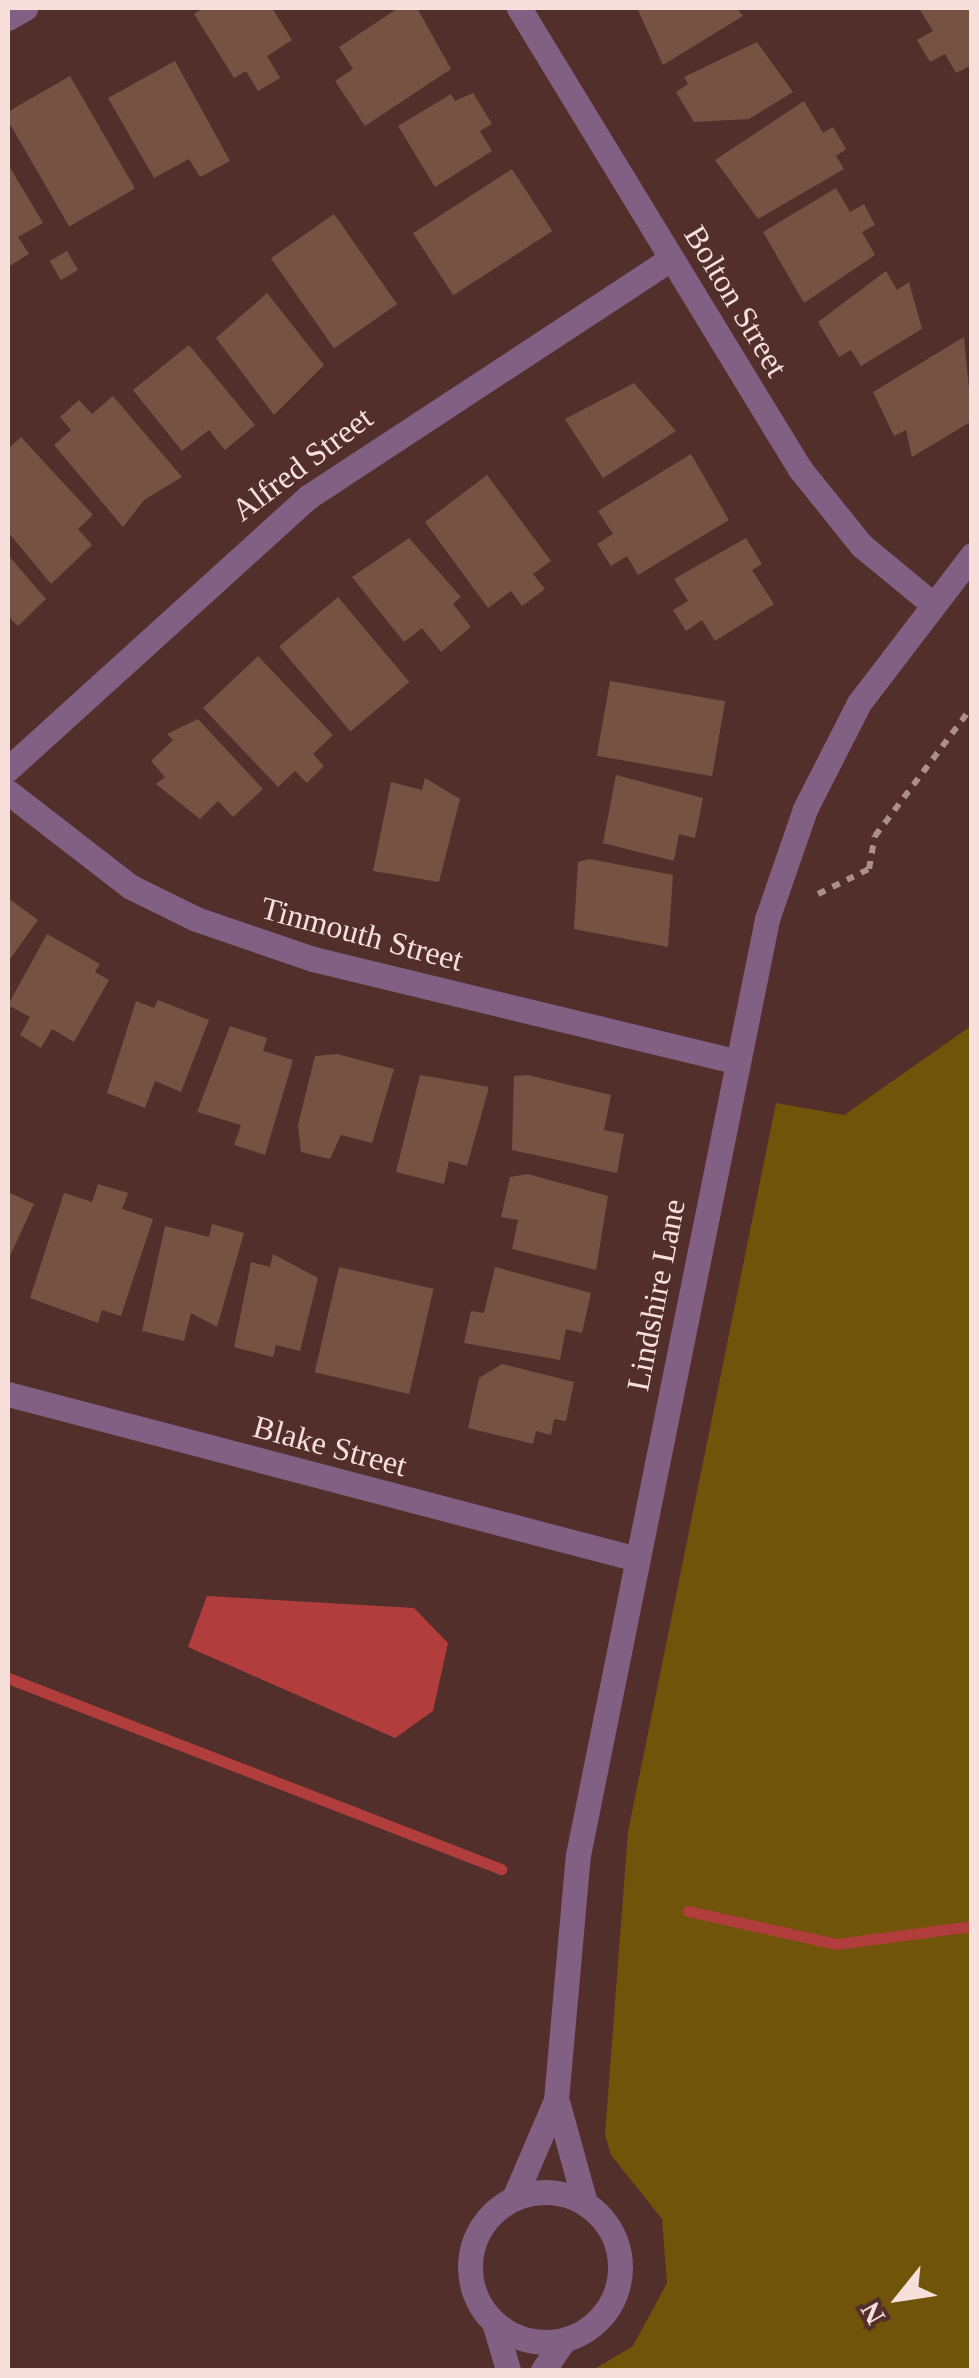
<!DOCTYPE html>
<style>
body{margin:0}
#map{position:relative;width:979px;height:2378px;overflow:hidden;background:#532f2c;font-family:"Times New Roman",serif}
div>[style]{position:absolute}
.green>*{inset:0;background:#70540a}
.water>*{inset:0;background:#b13e3c}
.stream>*{height:11px;margin:-5.5px;padding:0 5.5px;transform-origin:5.5px;border-radius:5.5px;background:#b13e3c}
.building>*{inset:0;background:#755242;transform-origin:0 0}
.path>*{height:6px;margin-top:-3px;transform-origin:0;background:repeating-linear-gradient(90deg,#ac8e8b 0 8px,transparent 0 16px)}
.street>*{height:25px;margin:-12.5px;padding:0 12.5px;transform-origin:12.5px;border-radius:12.5px;background:#826084}
.street>.ring{margin:-12.5px;padding:0;box-sizing:content-box;background:none;border:25px solid #826084;border-radius:50%}
span{translate:-50% -50%;white-space:nowrap;text-align:center;line-height:1.15;-webkit-text-stroke:8px #532f2c;paint-order:stroke}
.street-label{font-size:32px;color:#f7dfdc}
.frame{position:absolute;inset:0;border:10px solid #f7dfdc;pointer-events:none}
.north{position:absolute;left:849px;top:2248px;width:100px;height:100px;-webkit-text-stroke:8px #532f2c;paint-order:stroke;rotate:240deg;font-size:28px;font-weight:700;line-height:40px;text-align:center;color:#f7dfdc}
.north::after{content:'';display:block;margin:auto;width:35px;height:45px;background:#f7dfdc;clip-path:polygon(50% 0,100% 100%,50% 72%,0 100%)}
</style>
<div id="map">
<div class="green">
<div style="clip-path:polygon(971px 1026px,971px 2370px,593px 2370px,633px 2346px,667px 2283px,662px 2219px,611px 2155px,605px 2134px,628px 1832px,776px 1103px,844px 1115px)"></div>
</div>
<div class="water">
<div style="clip-path:polygon(207px 1596px,414px 1608px,448px 1643px,433px 1711px,395px 1738px,188px 1647px)"></div>
</div>
<div class="stream">
<div style="left:8px;top:1678px;width:529px;rotate:21.18deg"></div>
<div style="left:688px;top:1911px;width:152px;rotate:12.6deg"></div>
<div style="left:836px;top:1944px;width:137px;rotate:-7.5deg"></div>
</div>
<div class="building">
<div style="clip-path:polygon(204px 8px,272px 8px,292px 40px,267px 56px,280px 78px,258px 91px,246px 71px,234px 78px,194px 14px)"></div>
<div style="clip-path:polygon(417px 8px,451px 69px,365px 126px,335px 81px,353px 69px,339px 47px,397px 9px)"></div>
<div style="clip-path:polygon(637px 8px,737px 8px,743px 16px,663px 65px)"></div>
<div style="clip-path:polygon(919px 8px,972px 8px,972px 65px,956px 73px,945px 54px,930px 62px,917px 40px,933px 31px)"></div>
<div style="clip-path:polygon(757px 42px,793px 92px,749px 119px,694px 122px,676px 92px,688px 84px,684px 77px)"></div>
<div style="clip-path:polygon(175px 61px,230px 161px,200px 177px,189px 159px,154px 178px,108px 98px)"></div>
<div style="left:70px;top:76px;width:130px;height:76px;rotate:60deg"></div>
<div style="clip-path:polygon(473px 93px,492px 124px,480px 131px,492px 151px,435px 187px,398px 126px,451px 94px,455px 101px)"></div>
<div style="clip-path:polygon(804px 101px,823px 133px,833px 127px,846px 149px,836px 156px,844px 169px,758px 219px,715px 160px)"></div>
<div style="clip-path:polygon(8px 164px,43px 223px,18px 237px,29px 254px,8px 267px)"></div>
<div style="left:512px;top:169px;width:74px;height:118px;rotate:57deg"></div>
<div style="clip-path:polygon(836px 188px,850px 212px,864px 204px,875px 225px,862px 232px,875px 255px,804px 303px,763px 232px)"></div>
<div style="left:334px;top:214px;width:110px;height:77px;rotate:55deg"></div>
<div style="left:67px;top:251px;width:22px;height:20px;rotate:60deg"></div>
<div style="clip-path:polygon(886px 271px,897px 290px,909px 282px,922px 329px,861px 366px,851px 350px,839px 357px,818px 322px)"></div>
<div style="clip-path:polygon(267px 293px,324px 365px,274px 415px,216px 338px)"></div>
<div style="clip-path:polygon(964px 337px,972px 421px,912px 457px,906px 430px,894px 436px,873px 392px)"></div>
<div style="clip-path:polygon(189px 345px,255px 425px,225px 450px,209px 430px,182px 451px,133px 390px)"></div>
<div style="clip-path:polygon(634px 383px,676px 431px,603px 478px,565px 419px)"></div>
<div style="clip-path:polygon(113px 396px,182px 477px,144px 500px,123px 527px,54px 445px,71px 430px,60px 417px,79px 400px,92px 414px)"></div>
<div style="clip-path:polygon(21px 437px,93px 515px,78px 529px,92px 545px,51px 584px,8px 532px,8px 449px)"></div>
<div style="clip-path:polygon(691px 454px,729px 520px,638px 575px,627px 556px,611px 566px,597px 544px,613px 534px,598px 511px)"></div>
<div style="clip-path:polygon(487px 475px,551px 561px,533px 574px,545px 589px,522px 606px,511px 591px,488px 608px,425px 522px)"></div>
<div style="clip-path:polygon(409px 538px,461px 597px,453px 604px,471px 627px,441px 652px,422px 628px,404px 642px,352px 577px)"></div>
<div style="clip-path:polygon(746px 538px,762px 564px,752px 570px,774px 604px,715px 641px,702px 620px,686px 631px,673px 610px,688px 601px,674px 579px)"></div>
<div style="clip-path:polygon(8px 555px,46px 599px,18px 626px,8px 616px)"></div>
<div style="left:338px;top:597px;width:111px;height:77px;rotate:50deg"></div>
<div style="clip-path:polygon(258px 656px,333px 735px,313px 754px,324px 766px,307px 783px,295px 771px,278px 787px,203px 708px)"></div>
<div style="left:610px;top:681px;width:117px;height:76px;rotate:10deg"></div>
<div style="clip-path:polygon(198px 719px,263px 789px,233px 817px,218px 801px,200px 819px,156px 784px,165px 777px,151px 761px,173px 740px,167px 734px)"></div>
<div style="clip-path:polygon(616px 775px,703px 798px,695px 838px,679px 834px,674px 861px,603px 843px)"></div>
<div style="clip-path:polygon(425px 778px,460px 799px,439px 882px,373px 871px,391px 782px,422px 790px)"></div>
<div style="clip-path:polygon(589px 859px,673px 875px,668px 947px,574px 929px,578px 862px)"></div>
<div style="clip-path:polygon(8px 898px,38px 920px,8px 962px)"></div>
<div style="clip-path:polygon(47px 934px,100px 964px,95px 972px,109px 980px,74px 1042px,52px 1029px,41px 1048px,20px 1035px,30px 1017px,8px 1005px)"></div>
<div style="clip-path:polygon(158px 1000px,209px 1020px,181px 1092px,155px 1081px,145px 1108px,107px 1093px,136px 1001px,154px 1008px)"></div>
<div style="clip-path:polygon(230px 1026px,267px 1038px,263px 1051px,293px 1060px,265px 1155px,234px 1145px,241px 1125px,197px 1112px)"></div>
<div style="clip-path:polygon(337px 1054px,394px 1069px,372px 1143px,341px 1135px,330px 1159px,301px 1152px,298px 1125px,315px 1056px)"></div>
<div style="clip-path:polygon(420px 1075px,489px 1087px,467px 1166px,449px 1161px,444px 1184px,396px 1172px)"></div>
<div style="clip-path:polygon(528px 1075px,611px 1095px,604px 1130px,624px 1134px,617px 1173px,512px 1150px,514px 1076px)"></div>
<div style="clip-path:polygon(528px 1174px,608px 1196px,596px 1270px,512px 1249px,518px 1220px,501px 1217px,510px 1177px)"></div>
<div style="clip-path:polygon(98px 1184px,128px 1193px,122px 1209px,153px 1219px,121px 1316px,102px 1310px,98px 1323px,30px 1298px,64px 1193px,92px 1202px)"></div>
<div style="clip-path:polygon(8px 1192px,34px 1204px,8px 1260px)"></div>
<div style="clip-path:polygon(212px 1224px,244px 1233px,217px 1327px,191px 1313px,184px 1341px,142px 1331px,165px 1226px,209px 1237px)"></div>
<div style="clip-path:polygon(273px 1254px,318px 1278px,300px 1351px,276px 1345px,273px 1357px,234px 1347px,251px 1262px,270px 1267px)"></div>
<div style="left:339px;top:1267px;width:97px;height:108px;rotate:13deg"></div>
<div style="clip-path:polygon(495px 1267px,591px 1293px,582px 1333px,566px 1329px,560px 1360px,464px 1343px,471px 1311px,484px 1313px)"></div>
<div style="clip-path:polygon(502px 1364px,574px 1382px,566px 1421px,554px 1419px,551px 1435px,536px 1431px,533px 1444px,468px 1428px,479px 1378px)"></div>
</div>
<div class="path">
<div style="left:818px;top:894px;width:57px;rotate:-26.1deg"></div>
<div style="left:869px;top:869px;width:34px;rotate:-80deg"></div>
<div style="left:875px;top:836px;width:161px;rotate:-53.1deg"></div>
</div>
<div class="street">
<div style="left:519px;top:8px;width:540px;rotate:58.64deg"></div>
<div style="left:800px;top:469px;width:97px;rotate:51.2deg"></div>
<div style="left:861px;top:545px;width:89px;rotate:39.6deg"></div>
<div style="left:8px;top:18px;width:20px;rotate:-30deg"></div>
<div style="left:8px;top:769px;width:405px;rotate:-42.2deg"></div>
<div style="left:308px;top:497px;width:434px;rotate:-33.3deg"></div>
<div style="left:8px;top:792px;width:155px;rotate:37.7deg"></div>
<div style="left:131px;top:887px;width:72px;rotate:26.2deg"></div>
<div style="left:196px;top:919px;width:124px;rotate:18.9deg"></div>
<div style="left:313px;top:959px;width:434px;rotate:13.6deg"></div>
<div style="left:8px;top:1394px;width:650px;rotate:14.7deg"></div>
<div style="left:558px;top:2105px;width:102px;rotate:74.6deg"></div>
<div class="ring" style="left:470px;top:2192px;width:125px;height:125px"></div>
<div style="left:514px;top:2198px;width:107px;rotate:-66.8deg"></div>
<div style="left:556px;top:2100px;width:246px;rotate:-84.9deg"></div>
<div style="left:578px;top:1855px;width:955px;rotate:-78.58deg"></div>
<div style="left:767px;top:919px;width:116px;rotate:-70.9deg"></div>
<div style="left:805px;top:809px;width:119px;rotate:-63deg"></div>
<div style="left:859px;top:703px;width:186px;rotate:-52.6deg"></div>
<div style="left:494px;top:2322px;width:50px;rotate:73.7deg"></div>
<div style="left:543px;top:2370px;width:35px;rotate:-55deg"></div>
</div>
<div class="street-label">
<span style="left:736px;top:301px;rotate:59deg">Bolton Street</span>
<span style="left:302px;top:464px;rotate:-37deg">Alfred Street</span>
<span style="left:362px;top:934px;rotate:15deg">Tinmouth Street</span>
<span style="left:656px;top:1295px;rotate:-79deg">Lindshire Lane</span>
<span style="left:330px;top:1446px;rotate:15deg">Blake Street</span>
</div>
<div class="frame"></div>
<div class="north">N</div>
</div>
